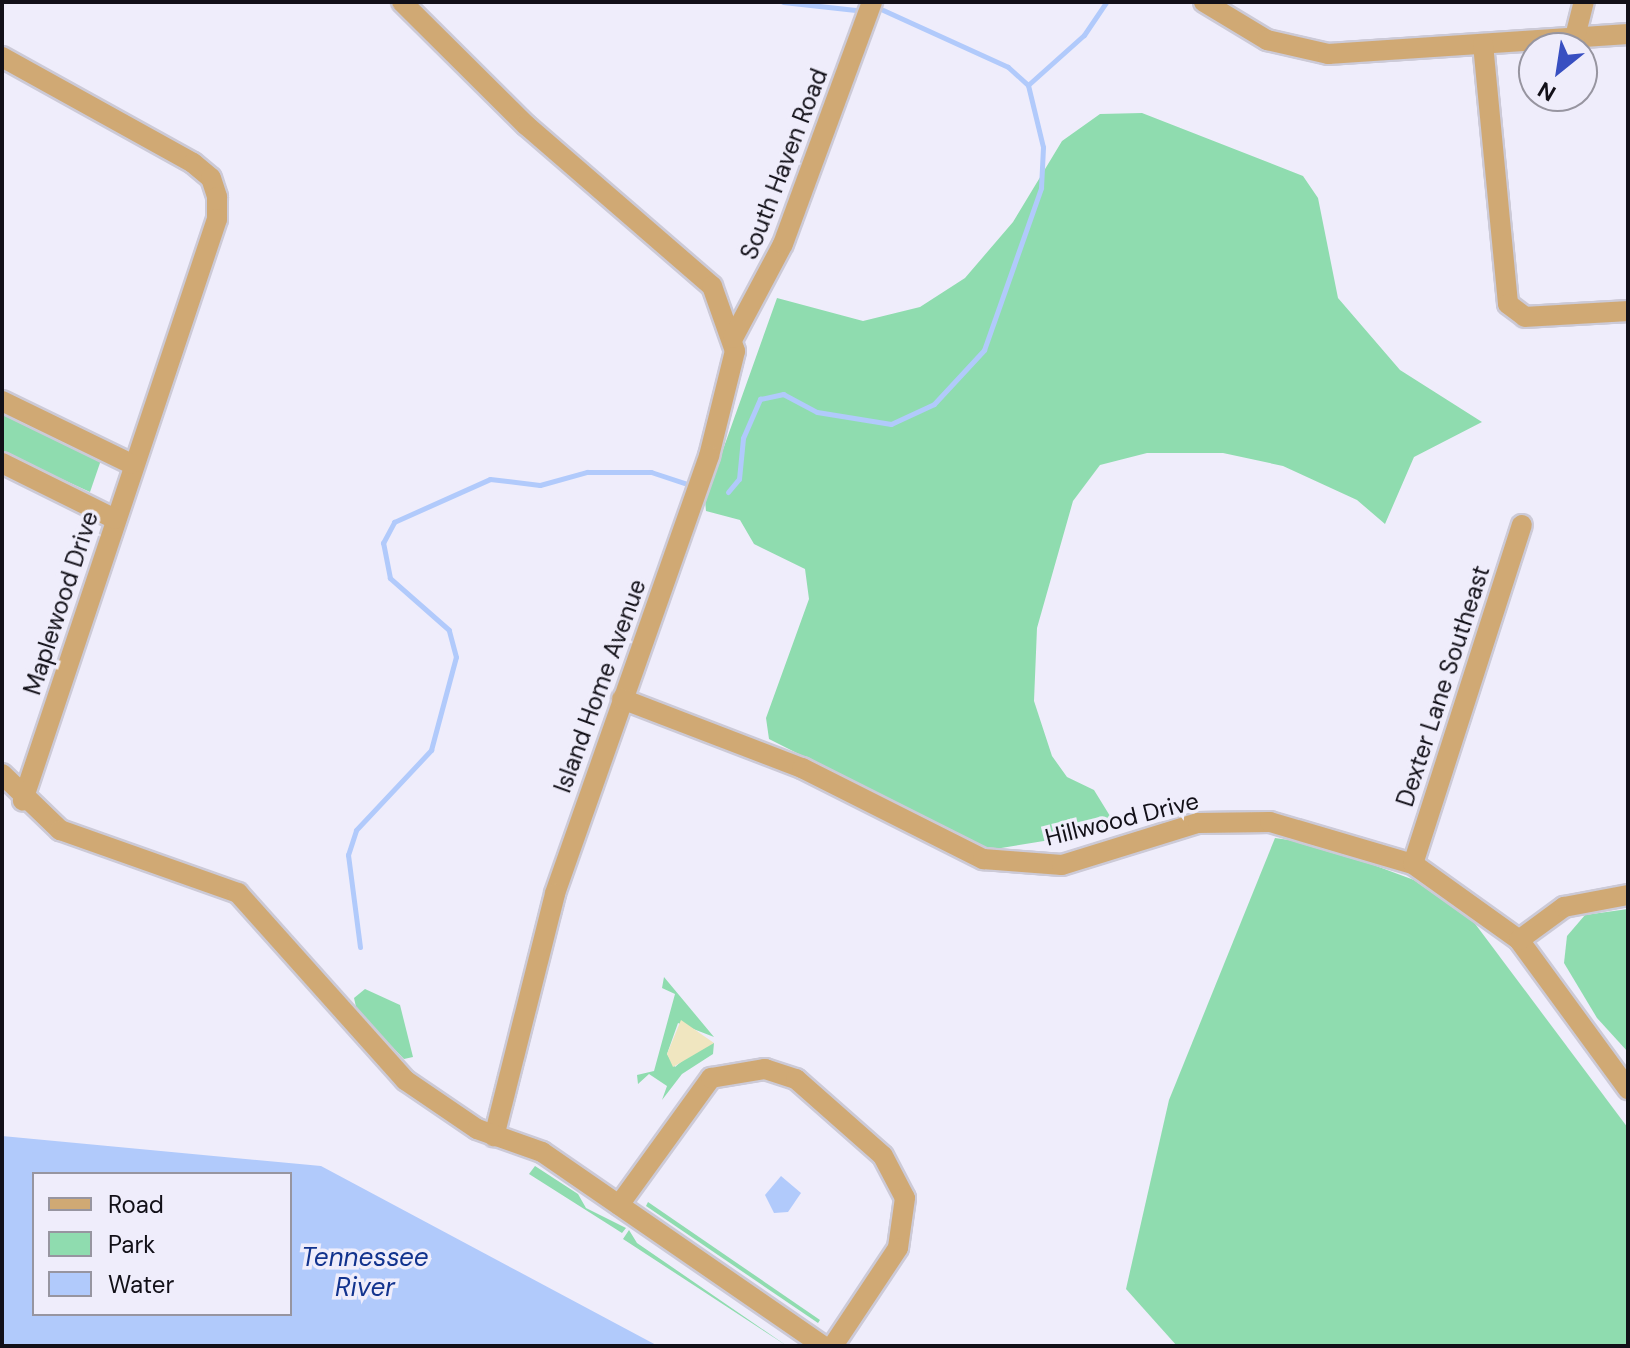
<!DOCTYPE html>
<style>
body{margin:0}
#map{position:relative;width:1630px;height:1348px;overflow:hidden;background:#efedfb;font-family:"DM Sans",sans-serif}
div>[style]{position:absolute}
.green>*{inset:0;background:#8fdcaf}
.sand>*{inset:0;background:#f0e6c0}
.water>*{inset:0;background:#b1cafb}
.stream>*{height:5px;margin:-2.5px;padding:0 2.5px;transform-origin:2.5px;border-radius:2.5px;background:#b1cafb}
.roads{filter:drop-shadow(2px 0 #cccad7) drop-shadow(-2px 0 #cccad7) drop-shadow(0 2px #cccad7) drop-shadow(0 -2px #cccad7)}
.minor>*{height:20px;margin:-10px;padding:0 10px;transform-origin:10px;border-radius:10px;background:#d0a974}
span{translate:-50% -50%;white-space:nowrap;text-align:center;line-height:1.15;-webkit-text-stroke:7px #efedfb;paint-order:stroke}
.street-label{font-size:24px;color:#121018}
.water-label{font-size:26px;color:#12338e;font-style:italic}
.frame{position:absolute;inset:0;border:4px solid #121018;pointer-events:none}
.legend{position:absolute;left:32px;top:1172px;width:260px;height:144px;box-sizing:border-box;background:#efedfb;border:2px solid #9795a0;margin:0;padding:10px 14px;list-style:none;font-size:24px;color:#121018}
.legend li{display:flex;align-items:center;gap:16px;height:40px}
.legend b{width:40px;border:2px solid #9795a0}
.north{position:absolute;left:1518px;top:32px;width:80px;height:80px;box-sizing:border-box;background:#efedfb;border:2px solid #9795a0;border-radius:50%;rotate:210deg;font-size:22px;font-weight:700;line-height:32px;text-align:center;color:#121018}
.north::after{content:'';display:block;margin:auto;width:28px;height:36px;background:#384fc1;clip-path:polygon(50% 0,100% 100%,50% 72%,0 100%)}
</style>
<div id="map">
<div class="green">
<div style="clip-path:polygon(1142px 113px,1303px 176px,1318px 198px,1338px 298px,1400px 370px,1482px 422px,1414px 457px,1385px 524px,1357px 500px,1283px 466px,1223px 453px,1147px 453px,1100px 465px,1073px 501px,1037px 628px,1034px 701px,1052px 756px,1067px 777px,1094px 790px,1118px 829px,989px 850px,769px 739px,766px 718px,809px 599px,805px 569px,754px 544px,740px 520px,706px 511px,705px 500px,777px 298px,863px 321px,920px 307px,965px 278px,1013px 222px,1062px 141px,1100px 114px)"></div>
<div style="clip-path:polygon(2px 411px,101px 460px,90px 492px,2px 452px)"></div>
<div style="clip-path:polygon(1275px 838px,1317px 844px,1414px 880px,1473px 921px,1628px 1128px,1628px 1346px,1177px 1346px,1126px 1289px,1169px 1100px)"></div>
<div style="clip-path:polygon(1628px 909px,1628px 1052px,1597px 1018px,1564px 963px,1567px 936px,1585px 915px)"></div>
<div style="clip-path:polygon(664px 977px,714px 1037px,678px 1023px,667px 1054px,675px 1067px,702px 1044px,714px 1043px,713px 1054px,682px 1074px,662px 1100px,667px 1086px,649px 1074px,638px 1084px,637px 1075px,654px 1071px,675px 994px,662px 988px)"></div>
<div style="clip-path:polygon(365px 989px,400px 1005px,413px 1057px,404px 1059px,357px 1011px,354px 998px)"></div>
<div style="clip-path:polygon(535px 1166px,578px 1194px,586px 1208px,626px 1228px,622px 1233px,529px 1174px)"></div>
<div style="clip-path:polygon(648px 1202px,820px 1320px,818px 1323px,646px 1206px)"></div>
<div style="clip-path:polygon(629px 1230px,637px 1243px,787px 1346px,623px 1239px)"></div>
</div>
<div class="sand">
<div style="clip-path:polygon(681px 1020px,714px 1043px,673px 1067px,667px 1054px)"></div>
</div>
<div class="water">
<div style="clip-path:polygon(evenodd,2px 1136px,321px 1166px,658px 1346px,2px 1346px,2px 1136px,34px 1174px,290px 1174px,290px 1314px,34px 1314px,34px 1174px)"></div>
<div style="clip-path:polygon(781px 1176px,801px 1193px,788px 1212px,774px 1213px,765px 1195px)"></div>
</div>
<div class="stream">
<div style="left:783px;top:2px;width:73px;rotate:6.3deg"></div>
<div style="left:883px;top:10px;width:137px;rotate:24.5deg"></div>
<div style="left:1008px;top:67px;width:27px;rotate:42deg"></div>
<div style="left:728px;top:492px;width:17px;rotate:-50deg"></div>
<div style="left:739px;top:479px;width:41px;rotate:-84.4deg"></div>
<div style="left:743px;top:438px;width:43px;rotate:-66.4deg"></div>
<div style="left:760px;top:399px;width:24px;rotate:-12deg"></div>
<div style="left:783px;top:394px;width:38px;rotate:28deg"></div>
<div style="left:817px;top:412px;width:75px;rotate:9.2deg"></div>
<div style="left:891px;top:424px;width:47px;rotate:-24.9deg"></div>
<div style="left:934px;top:404px;width:74px;rotate:-47.2deg"></div>
<div style="left:984px;top:350px;width:172px;rotate:-70.6deg"></div>
<div style="left:1041px;top:188px;width:41px;rotate:-87.2deg"></div>
<div style="left:1043px;top:147px;width:64px;rotate:-103.6deg"></div>
<div style="left:1028px;top:85px;width:75px;rotate:-41.8deg"></div>
<div style="left:1084px;top:35px;width:40px;rotate:-56deg"></div>
<div style="left:360px;top:947px;width:93px;rotate:-97.4deg"></div>
<div style="left:348px;top:855px;width:26px;rotate:-72deg"></div>
<div style="left:356px;top:830px;width:110px;rotate:-46.8deg"></div>
<div style="left:431px;top:750px;width:96px;rotate:-75deg"></div>
<div style="left:456px;top:657px;width:28px;rotate:-105deg"></div>
<div style="left:449px;top:630px;width:79px;rotate:-138.6deg"></div>
<div style="left:390px;top:578px;width:36px;rotate:-101deg"></div>
<div style="left:383px;top:543px;width:24px;rotate:-62deg"></div>
<div style="left:394px;top:522px;width:105px;rotate:-24.1deg"></div>
<div style="left:490px;top:479px;width:50px;rotate:6.8deg"></div>
<div style="left:540px;top:485px;width:49px;rotate:-15.5deg"></div>
<div style="left:587px;top:472px;width:64px"></div>
<div style="left:651px;top:472px;width:41px;rotate:18.4deg"></div>
</div>
<div class="roads">
<div class="minor">
<div style="left:402px;top:2px;width:175px;rotate:44.8deg"></div>
<div style="left:526px;top:125px;width:246px;rotate:40.9deg"></div>
<div style="left:712px;top:286px;width:69px;rotate:70.5deg"></div>
<div style="left:735px;top:351px;width:108px;rotate:103.9deg"></div>
<div style="left:709px;top:456px;width:464px;rotate:109.4deg"></div>
<div style="left:555px;top:894px;width:250px;rotate:104.1deg"></div>
<div style="left:1204px;top:2px;width:74px;rotate:31.1deg"></div>
<div style="left:1267px;top:40px;width:63px;rotate:12.9deg"></div>
<div style="left:1328px;top:54px;width:301px;rotate:-3.8deg"></div>
<div style="left:1575px;top:37px;width:36px;rotate:-76deg"></div>
<div style="left:1483px;top:44px;width:261px;rotate:84.5deg"></div>
<div style="left:1508px;top:304px;width:21px;rotate:37deg"></div>
<div style="left:1525px;top:317px;width:103px;rotate:-3.3deg"></div>
<div style="left:2px;top:57px;width:218px;rotate:29deg"></div>
<div style="left:193px;top:163px;width:23px;rotate:40deg"></div>
<div style="left:211px;top:178px;width:20px;rotate:72deg"></div>
<div style="left:217px;top:197px;width:22px;rotate:90deg"></div>
<div style="left:217px;top:219px;width:613px;rotate:108.46deg"></div>
<div style="left:733px;top:338px;width:106px;rotate:-62deg"></div>
<div style="left:783px;top:244px;width:258px;rotate:-69.8deg"></div>
<div style="left:2px;top:401px;width:144px;rotate:25.9deg"></div>
<div style="left:2px;top:463px;width:126px;rotate:26.4deg"></div>
<div style="left:622px;top:699px;width:193px;rotate:21deg"></div>
<div style="left:802px;top:768px;width:203px;rotate:26.7deg"></div>
<div style="left:983px;top:859px;width:79px;rotate:4.3deg"></div>
<div style="left:1062px;top:865px;width:142px;rotate:-17.2deg"></div>
<div style="left:1198px;top:823px;width:72px;rotate:-0.8deg"></div>
<div style="left:1270px;top:822px;width:149px;rotate:16.4deg"></div>
<div style="left:1413px;top:864px;width:130px;rotate:35.6deg"></div>
<div style="left:1519px;top:940px;width:185px;rotate:53.8deg"></div>
<div style="left:2px;top:774px;width:81px;rotate:44deg"></div>
<div style="left:60px;top:830px;width:189px;rotate:19.5deg"></div>
<div style="left:238px;top:893px;width:251px;rotate:48.2deg"></div>
<div style="left:405px;top:1080px;width:87px;rotate:34.2deg"></div>
<div style="left:477px;top:1129px;width:69px;rotate:19.5deg"></div>
<div style="left:542px;top:1152px;width:341px;rotate:34.6deg"></div>
<div style="left:1413px;top:864px;width:356px;rotate:-72.2deg"></div>
<div style="left:1519px;top:940px;width:56px;rotate:-36.3deg"></div>
<div style="left:1564px;top:907px;width:65px;rotate:-10.6deg"></div>
<div style="left:619px;top:1205px;width:157px;rotate:-54.1deg"></div>
<div style="left:711px;top:1078px;width:55px;rotate:-9.5deg"></div>
<div style="left:765px;top:1069px;width:33px;rotate:18deg"></div>
<div style="left:796px;top:1079px;width:116px;rotate:41.5deg"></div>
<div style="left:883px;top:1156px;width:47px;rotate:62.4deg"></div>
<div style="left:905px;top:1198px;width:50px;rotate:98deg"></div>
<div style="left:898px;top:1248px;width:118px;rotate:123.6deg"></div>
</div>
</div>
<div class="street-label">
<span style="left:784px;top:164px;rotate:-69deg">South Haven Road</span>
<span style="left:61px;top:603px;rotate:-72deg">Maplewood Drive</span>
<span style="left:600px;top:686px;rotate:-70deg">Island Home Avenue</span>
<span style="left:1443px;top:686px;rotate:-72deg">Dexter Lane Southeast</span>
<span style="left:1122px;top:819px;rotate:-14deg">Hillwood Drive</span>
</div>
<div class="water-label">
<span style="left:365px;top:1273px">Tennessee<br>River</span>
</div>
<div class="frame"></div>
<ul class="legend">
<li><b style="height:10px;background:#d0a974"></b>Road</li>
<li><b style="height:22px;background:#8fdcaf"></b>Park</li>
<li><b style="height:22px;background:#b1cafb"></b>Water</li>
</ul>
<div class="north">N</div>
</div>
